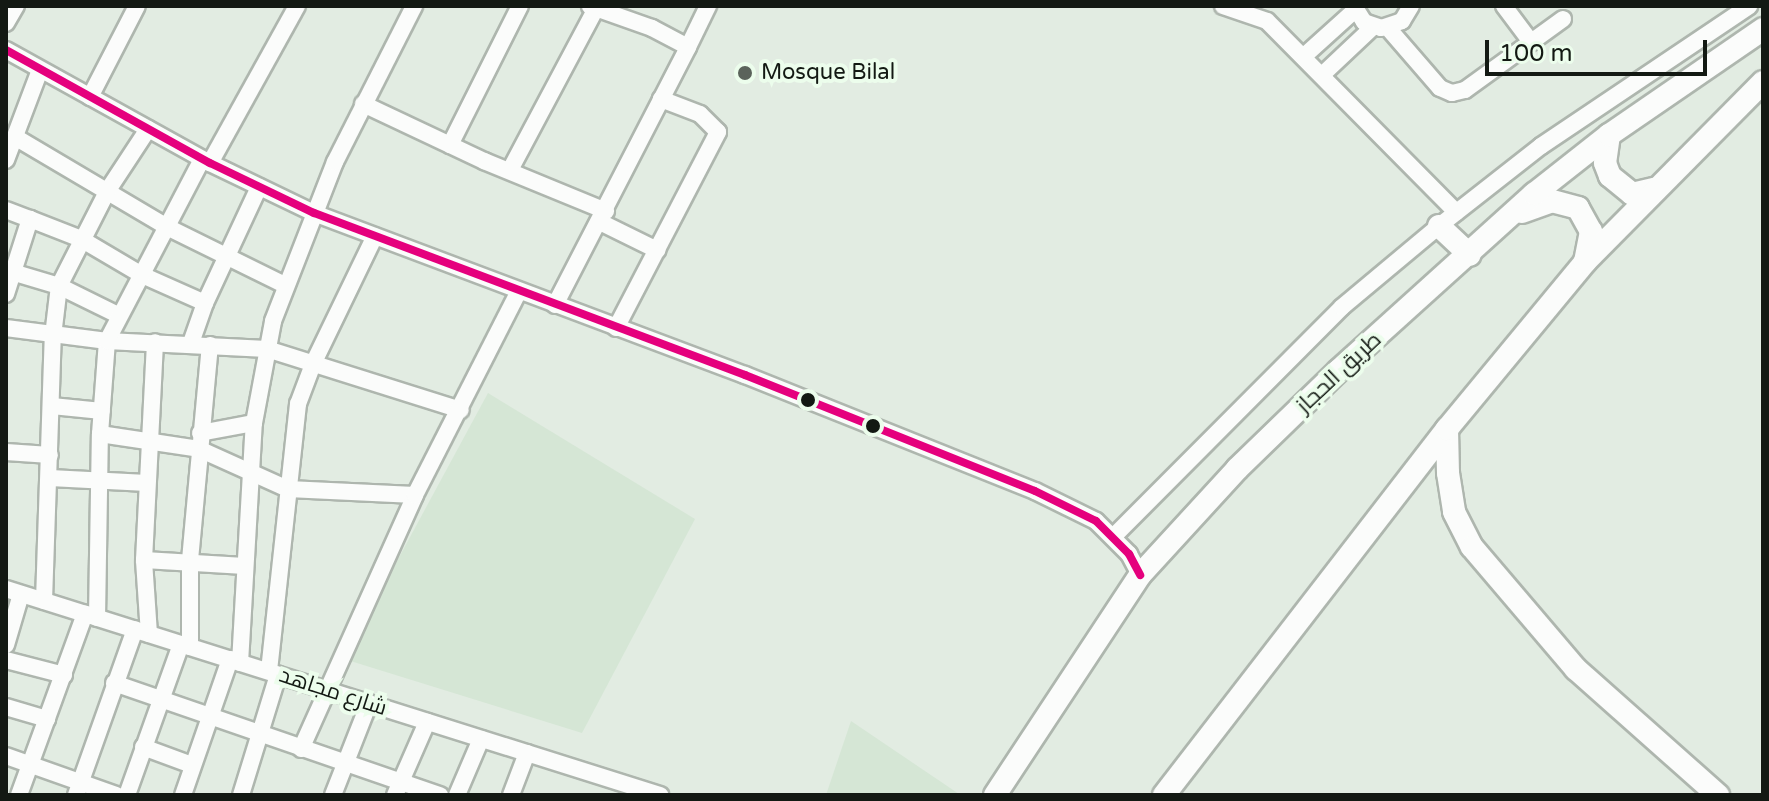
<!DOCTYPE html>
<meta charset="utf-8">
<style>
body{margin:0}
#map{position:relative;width:1769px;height:801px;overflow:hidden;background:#e2ece2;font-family:"Varela Round",Cairo,sans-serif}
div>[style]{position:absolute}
.built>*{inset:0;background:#d5e6d5}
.roads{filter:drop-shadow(2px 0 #aeb6ae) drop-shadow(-2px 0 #aeb6ae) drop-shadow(0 2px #aeb6ae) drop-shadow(0 -2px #aeb6ae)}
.minor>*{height:16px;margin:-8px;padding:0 8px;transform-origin:8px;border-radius:8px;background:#fbfcfb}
.major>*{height:22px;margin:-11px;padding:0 11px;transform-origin:11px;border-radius:11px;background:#fbfcfb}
.bus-1>*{height:8px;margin:-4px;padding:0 4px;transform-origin:4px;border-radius:4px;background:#e5007d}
.dots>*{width:22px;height:22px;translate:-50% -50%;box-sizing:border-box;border:4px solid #ecfdec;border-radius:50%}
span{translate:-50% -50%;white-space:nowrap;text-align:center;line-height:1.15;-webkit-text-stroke:8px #ecfdec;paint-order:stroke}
.poi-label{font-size:22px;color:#131913}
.left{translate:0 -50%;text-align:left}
.street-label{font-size:22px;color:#131913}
.frame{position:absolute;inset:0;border:8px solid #131913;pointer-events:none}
.scale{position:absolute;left:1485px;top:40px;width:222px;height:36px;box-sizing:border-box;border:4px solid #131913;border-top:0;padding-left:10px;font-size:24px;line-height:28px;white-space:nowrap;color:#131913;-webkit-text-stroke:6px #ecfdec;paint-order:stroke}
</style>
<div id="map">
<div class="built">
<div style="clip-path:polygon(488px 393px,695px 519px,582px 733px,344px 659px)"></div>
<div style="clip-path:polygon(851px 721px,959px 794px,826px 795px)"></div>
</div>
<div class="roads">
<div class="minor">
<div style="left:1223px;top:6px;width:46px;rotate:18.8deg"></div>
<div style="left:1267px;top:21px;width:269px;rotate:45.3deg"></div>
<div style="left:1354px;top:6px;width:19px;rotate:58deg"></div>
<div style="left:1364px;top:22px;width:18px;rotate:19deg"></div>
<div style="left:1381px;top:28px;width:22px;rotate:-18deg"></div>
<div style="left:1402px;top:21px;width:17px;rotate:-59deg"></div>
<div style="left:1504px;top:6px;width:45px;rotate:53.1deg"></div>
<div style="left:6px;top:23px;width:20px;rotate:-60deg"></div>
<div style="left:1388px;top:28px;width:79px;rotate:49.1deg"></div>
<div style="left:1440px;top:88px;width:13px;rotate:23deg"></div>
<div style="left:1452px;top:93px;width:13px;rotate:-13deg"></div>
<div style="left:1465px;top:90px;width:121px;rotate:-35.9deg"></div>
<div style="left:688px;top:47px;width:46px;rotate:-64deg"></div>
<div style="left:6px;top:50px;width:233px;rotate:29deg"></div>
<div style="left:210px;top:163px;width:115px;rotate:25.7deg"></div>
<div style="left:314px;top:213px;width:460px;rotate:20.6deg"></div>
<div style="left:745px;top:375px;width:312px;rotate:21.8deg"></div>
<div style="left:1035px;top:491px;width:68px;rotate:26.2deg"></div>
<div style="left:1096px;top:521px;width:47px;rotate:45deg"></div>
<div style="left:1129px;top:554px;width:24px;rotate:62deg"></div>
<div style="left:1303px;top:57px;width:70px;rotate:-42.1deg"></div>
<div style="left:1322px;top:75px;width:70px;rotate:-43.3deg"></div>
<div style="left:90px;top:97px;width:102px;rotate:-62.7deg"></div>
<div style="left:363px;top:104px;width:134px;rotate:25.2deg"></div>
<div style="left:484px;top:161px;width:132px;rotate:22.3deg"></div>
<div style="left:15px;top:137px;width:177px;rotate:30.6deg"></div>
<div style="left:167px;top:227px;width:131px;rotate:26.2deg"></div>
<div style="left:450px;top:145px;width:156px;rotate:-63.3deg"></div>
<div style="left:6px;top:160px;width:96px;rotate:-69.3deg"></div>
<div style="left:210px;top:163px;width:179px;rotate:-61deg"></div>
<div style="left:510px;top:170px;width:183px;rotate:-62deg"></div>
<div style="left:6px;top:210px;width:26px;rotate:21deg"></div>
<div style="left:600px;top:222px;width:64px;rotate:26.2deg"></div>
<div style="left:12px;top:272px;width:49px;rotate:16.6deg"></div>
<div style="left:59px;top:286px;width:66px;rotate:26.2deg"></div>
<div style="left:6px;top:294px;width:79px;rotate:-72.3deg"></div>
<div style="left:30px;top:219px;width:55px;rotate:21.4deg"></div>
<div style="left:81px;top:239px;width:71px;rotate:30.5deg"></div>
<div style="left:142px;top:275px;width:69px;rotate:24deg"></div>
<div style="left:555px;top:305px;width:290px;rotate:-62.7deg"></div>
<div style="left:688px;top:47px;width:41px;rotate:-152.2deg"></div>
<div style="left:652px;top:28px;width:66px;rotate:-160.5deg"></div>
<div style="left:6px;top:328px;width:102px;rotate:7.3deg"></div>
<div style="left:107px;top:341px;width:160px;rotate:2.9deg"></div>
<div style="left:267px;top:349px;width:203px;rotate:17.5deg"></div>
<div style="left:616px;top:328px;width:221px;rotate:-62.5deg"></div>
<div style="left:718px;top:132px;width:25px;rotate:-135deg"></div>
<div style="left:700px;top:114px;width:42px;rotate:-159deg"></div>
<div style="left:191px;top:343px;width:42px;rotate:-70.7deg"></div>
<div style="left:205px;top:303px;width:128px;rotate:-65deg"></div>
<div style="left:52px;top:406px;width:50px;rotate:5.7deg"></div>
<div style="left:200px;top:433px;width:55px;rotate:-10.5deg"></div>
<div style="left:100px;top:434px;width:100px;rotate:8.6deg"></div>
<div style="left:199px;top:449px;width:98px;rotate:24.2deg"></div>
<div style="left:288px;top:489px;width:127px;rotate:2.7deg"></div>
<div style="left:6px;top:452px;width:44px;rotate:3.9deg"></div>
<div style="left:50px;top:478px;width:97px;rotate:3deg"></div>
<div style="left:1114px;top:536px;width:323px;rotate:-45.1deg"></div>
<div style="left:1342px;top:307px;width:126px;rotate:-39.9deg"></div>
<div style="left:1439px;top:226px;width:130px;rotate:-38.1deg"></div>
<div style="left:1541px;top:146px;width:251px;rotate:-33.9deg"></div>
<div style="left:144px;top:560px;width:101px;rotate:3.4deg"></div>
<div style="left:6px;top:589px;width:686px;rotate:17.48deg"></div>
<div style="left:44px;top:601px;width:265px;rotate:-88.1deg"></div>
<div style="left:53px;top:336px;width:50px;rotate:-83.2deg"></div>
<div style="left:59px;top:286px;width:108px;rotate:-63deg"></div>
<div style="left:108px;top:190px;width:73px;rotate:-56.7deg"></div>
<div style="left:97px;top:618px;width:184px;rotate:-89.1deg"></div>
<div style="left:100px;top:434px;width:93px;rotate:-85.7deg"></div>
<div style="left:107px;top:341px;width:205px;rotate:-62.4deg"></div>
<div style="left:149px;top:634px;width:74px;rotate:-93.9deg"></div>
<div style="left:144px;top:560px;width:218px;rotate:-87.1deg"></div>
<div style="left:6px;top:645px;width:53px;rotate:-73.6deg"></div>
<div style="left:190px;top:647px;width:87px;rotate:-90deg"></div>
<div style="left:190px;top:560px;width:216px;rotate:-84.7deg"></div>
<div style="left:6px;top:660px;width:60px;rotate:14.5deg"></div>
<div style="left:240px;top:663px;width:240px;rotate:-86.7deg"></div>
<div style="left:254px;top:423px;width:104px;rotate:-79.4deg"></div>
<div style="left:273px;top:321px;width:171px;rotate:-68.7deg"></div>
<div style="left:335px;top:162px;width:175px;rotate:-63.1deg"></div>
<div style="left:269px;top:671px;width:269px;rotate:-83.8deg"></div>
<div style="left:298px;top:404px;width:43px;rotate:-69.4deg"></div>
<div style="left:313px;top:364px;width:142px;rotate:-64.2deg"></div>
<div style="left:114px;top:683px;width:345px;rotate:19deg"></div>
<div style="left:6px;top:707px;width:43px;rotate:16.3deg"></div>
<div style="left:143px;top:747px;width:52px;rotate:20.2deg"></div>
<div style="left:301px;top:749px;width:278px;rotate:-65.8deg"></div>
<div style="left:415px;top:495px;width:229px;rotate:-63deg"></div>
<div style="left:6px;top:756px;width:117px;rotate:19.5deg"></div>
<div style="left:19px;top:795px;width:193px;rotate:-70deg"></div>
<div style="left:76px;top:795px;width:176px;rotate:-70.4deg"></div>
<div style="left:127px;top:795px;width:160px;rotate:-70.3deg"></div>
<div style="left:183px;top:795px;width:144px;rotate:-70.9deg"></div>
<div style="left:241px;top:795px;width:126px;rotate:-72.9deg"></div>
<div style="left:333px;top:795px;width:99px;rotate:-68.6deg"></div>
<div style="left:395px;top:795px;width:80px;rotate:-66.3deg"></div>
<div style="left:457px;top:795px;width:61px;rotate:-66.8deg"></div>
<div style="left:511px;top:795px;width:45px;rotate:-69.1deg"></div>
</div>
<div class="major">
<div style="left:1609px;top:135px;width:28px;rotate:98deg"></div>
<div style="left:1605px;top:163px;width:14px;rotate:69deg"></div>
<div style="left:1610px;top:176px;width:28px;rotate:39deg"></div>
<div style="left:1632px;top:194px;width:23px;rotate:-13deg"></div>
<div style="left:1522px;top:212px;width:32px;rotate:-20deg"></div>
<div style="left:1552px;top:201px;width:27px;rotate:15deg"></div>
<div style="left:1578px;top:208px;width:26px;rotate:61deg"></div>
<div style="left:1591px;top:231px;width:31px;rotate:101deg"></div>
<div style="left:1439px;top:226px;width:42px;rotate:43.1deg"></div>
<div style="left:1447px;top:429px;width:44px;rotate:88.7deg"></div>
<div style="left:1448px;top:473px;width:39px;rotate:81deg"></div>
<div style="left:1454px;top:512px;width:39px;rotate:63deg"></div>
<div style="left:1472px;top:547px;width:160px;rotate:49.6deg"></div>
<div style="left:1576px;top:669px;width:190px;rotate:41.6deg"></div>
<div style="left:995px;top:795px;width:263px;rotate:-56.6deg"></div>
<div style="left:1140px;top:575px;width:144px;rotate:-47.5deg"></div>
<div style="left:1237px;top:469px;width:142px;rotate:-44.1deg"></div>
<div style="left:1339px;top:370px;width:263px;rotate:-42.1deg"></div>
<div style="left:1534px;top:194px;width:95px;rotate:-38.2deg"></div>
<div style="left:1609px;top:135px;width:187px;rotate:-34.5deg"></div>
<div style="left:1164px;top:795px;width:463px;rotate:-52.3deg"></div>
<div style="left:1447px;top:429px;width:217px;rotate:-50.4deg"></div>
<div style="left:1585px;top:262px;width:253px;rotate:-45.3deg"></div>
</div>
</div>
<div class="bus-1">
<div style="left:6px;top:50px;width:233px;rotate:29deg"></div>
<div style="left:210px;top:163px;width:115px;rotate:25.7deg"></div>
<div style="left:314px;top:213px;width:460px;rotate:20.6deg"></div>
<div style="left:745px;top:375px;width:312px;rotate:21.8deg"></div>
<div style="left:1035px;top:491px;width:68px;rotate:26.2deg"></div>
<div style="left:1096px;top:521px;width:47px;rotate:45deg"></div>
<div style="left:1129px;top:554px;width:24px;rotate:62deg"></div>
</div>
<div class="dots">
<div style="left:745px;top:73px;background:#5b635b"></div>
<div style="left:808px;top:400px;background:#131913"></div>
<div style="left:873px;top:426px;background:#131913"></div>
</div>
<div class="poi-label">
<span class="left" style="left:761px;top:73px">Mosque Bilal</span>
</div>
<div class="street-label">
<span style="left:1339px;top:373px;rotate:-43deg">طريق الحجاز</span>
<span style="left:333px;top:692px;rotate:18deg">شارع مجاهد</span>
</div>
<div class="frame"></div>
<div class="scale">100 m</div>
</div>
